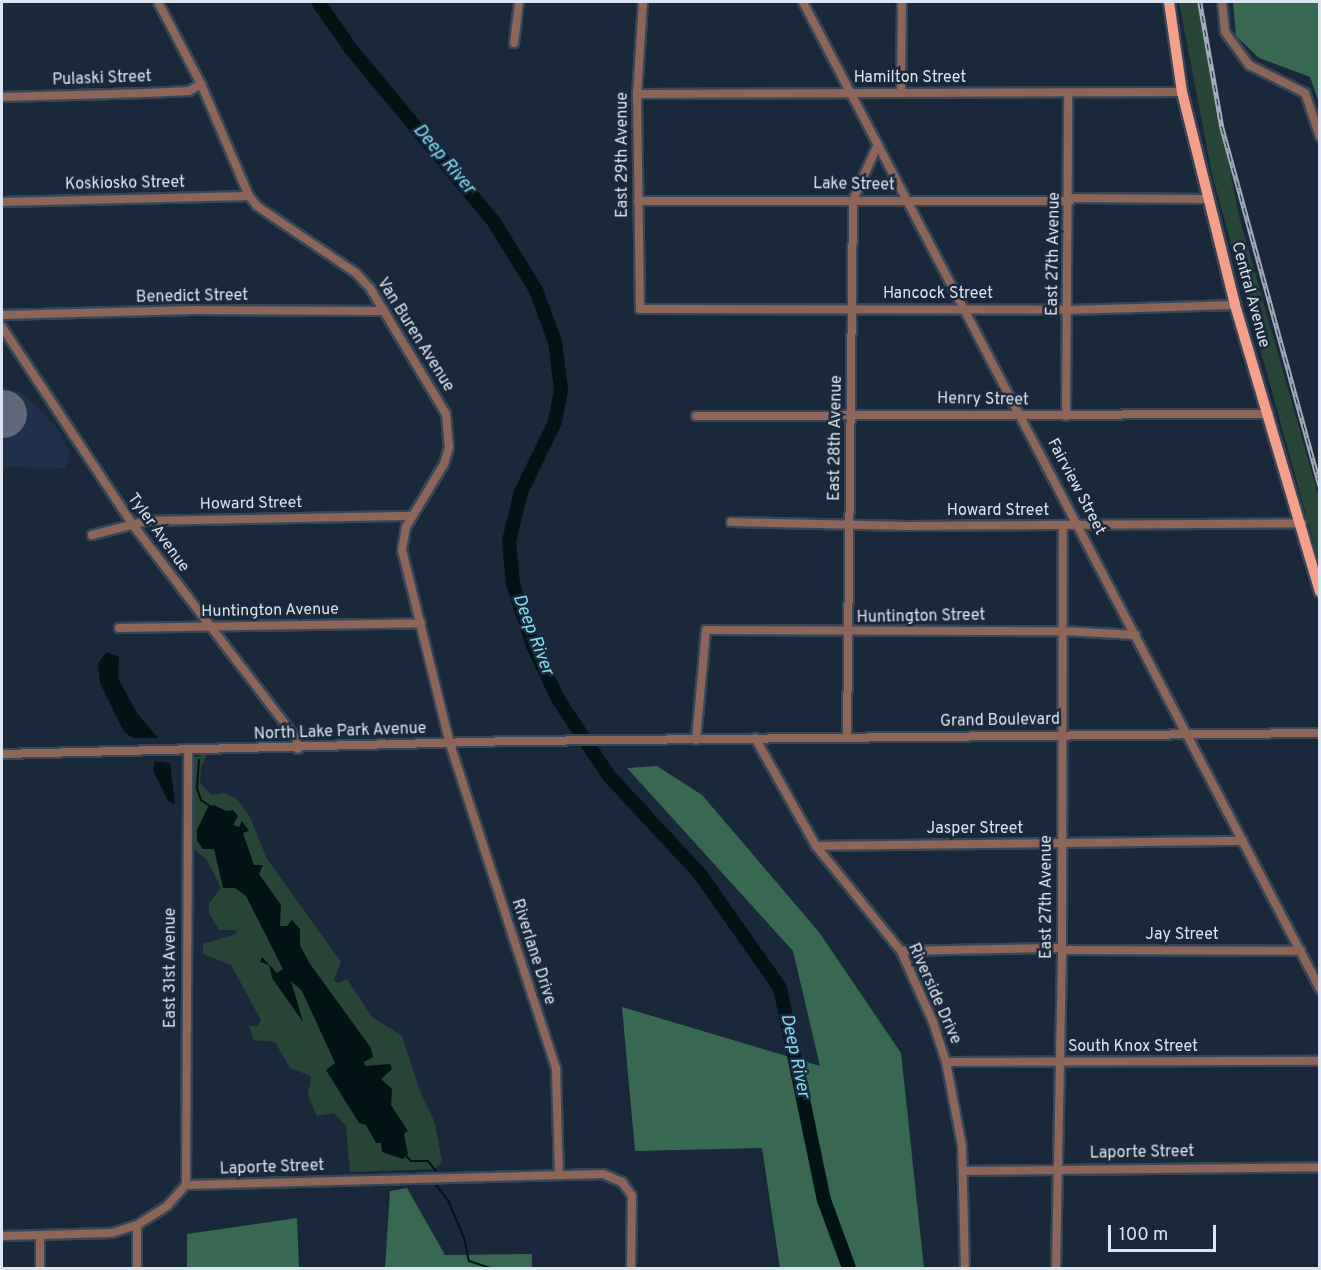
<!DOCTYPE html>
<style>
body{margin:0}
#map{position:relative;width:1321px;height:1270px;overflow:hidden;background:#1a283b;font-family:Overpass,sans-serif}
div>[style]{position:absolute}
.built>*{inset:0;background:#1f3149}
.green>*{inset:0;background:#284637}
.forest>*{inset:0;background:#386851}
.water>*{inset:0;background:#021316}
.stream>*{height:2px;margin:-1px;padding:0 1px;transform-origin:1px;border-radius:1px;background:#021316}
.river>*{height:14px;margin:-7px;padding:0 7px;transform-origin:7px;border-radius:7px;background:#021316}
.runway>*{height:48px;margin:-24px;padding:0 24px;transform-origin:24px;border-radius:24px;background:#5e6a7a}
.roads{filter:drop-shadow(2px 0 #394658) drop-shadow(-2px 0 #394658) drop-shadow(0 2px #394658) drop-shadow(0 -2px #394658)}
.minor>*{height:8px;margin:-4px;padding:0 4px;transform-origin:4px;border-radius:4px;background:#8e6559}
.major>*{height:10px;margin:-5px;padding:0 5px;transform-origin:5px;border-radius:5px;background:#f5a18a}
.rail>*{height:4.5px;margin-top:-2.25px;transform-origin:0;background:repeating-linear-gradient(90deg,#1a283b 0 7px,#a2acba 0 14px);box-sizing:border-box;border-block:2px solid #a2acba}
span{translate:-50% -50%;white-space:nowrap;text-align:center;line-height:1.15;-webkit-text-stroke:5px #1a283b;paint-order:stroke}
.street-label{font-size:16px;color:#dbe4f0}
.water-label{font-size:18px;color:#7cdeee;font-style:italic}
.frame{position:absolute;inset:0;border:3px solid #dbe4f0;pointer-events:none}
.scale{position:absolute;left:1108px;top:1225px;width:108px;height:27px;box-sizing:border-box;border:3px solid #dbe4f0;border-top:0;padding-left:8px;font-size:18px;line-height:21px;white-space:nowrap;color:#dbe4f0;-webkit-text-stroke:4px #1a283b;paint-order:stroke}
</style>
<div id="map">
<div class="built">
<div style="clip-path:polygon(2px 386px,22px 393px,58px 429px,70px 454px,65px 468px,2px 467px)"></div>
</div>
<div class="green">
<div style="clip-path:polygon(1179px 2px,1197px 2px,1239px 216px,1319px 498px,1319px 562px,1212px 174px)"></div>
<div style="clip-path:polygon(208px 753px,201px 767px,200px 783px,212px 795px,224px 793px,237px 799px,250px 817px,267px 859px,341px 962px,334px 980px,338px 983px,347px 979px,372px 1017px,402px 1036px,420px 1091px,435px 1123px,442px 1162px,435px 1169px,350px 1172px,346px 1126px,334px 1113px,317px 1116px,308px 1095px,311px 1076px,290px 1068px,275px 1042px,254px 1040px,249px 1026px,257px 1026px,261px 1020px,231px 965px,203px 954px,203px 944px,236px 934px,237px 930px,219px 930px,209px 913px,209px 903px,221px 888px,207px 860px,193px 848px,193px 758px)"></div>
</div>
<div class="forest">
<div style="clip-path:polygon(1233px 2px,1319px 2px,1319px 103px,1310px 77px,1259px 58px,1236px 36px)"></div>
<div style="clip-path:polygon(657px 766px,702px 795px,819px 932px,901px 1053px,924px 1268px,780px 1268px,762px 1148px,635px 1151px,622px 1007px,820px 1066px,793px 951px,627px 768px)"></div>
<div style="clip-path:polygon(407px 1188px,445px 1255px,532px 1254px,532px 1268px,385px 1268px,390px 1191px)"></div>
<div style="clip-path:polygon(297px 1218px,299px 1268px,187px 1268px,187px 1234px)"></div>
</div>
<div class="water">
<div style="clip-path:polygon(106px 652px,119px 657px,118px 678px,137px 713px,158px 738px,133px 738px,124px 732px,100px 683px,98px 664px)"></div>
<div style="clip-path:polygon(155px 761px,170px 763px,175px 804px,168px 801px,153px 770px)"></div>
<div style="clip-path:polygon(214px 805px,226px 811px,233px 810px,238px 816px,233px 825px,239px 827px,242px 821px,249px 831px,243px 833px,254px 865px,263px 865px,259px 874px,281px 905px,280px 926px,287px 926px,292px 920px,300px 929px,300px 945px,310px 964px,371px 1048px,373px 1057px,364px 1062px,365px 1066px,390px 1064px,392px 1069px,381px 1079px,392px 1089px,391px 1105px,408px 1131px,404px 1134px,408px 1154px,403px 1159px,382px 1152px,381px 1143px,376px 1143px,366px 1125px,359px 1123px,326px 1070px,335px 1063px,302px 991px,291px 981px,303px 1022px,272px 978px,269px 965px,260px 962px,262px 957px,277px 973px,283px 969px,246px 896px,235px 888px,223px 888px,214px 849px,203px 849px,197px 841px,197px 830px,208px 807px)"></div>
</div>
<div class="stream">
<div style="left:199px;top:760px;width:28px;rotate:94deg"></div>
<div style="left:197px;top:788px;width:13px;rotate:72deg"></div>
<div style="left:201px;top:800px;width:11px;rotate:34deg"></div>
<div style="left:406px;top:1156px;width:7px;rotate:45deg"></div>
<div style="left:411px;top:1161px;width:17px"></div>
<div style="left:428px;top:1161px;width:13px;rotate:51deg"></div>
<div style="left:435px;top:1184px;width:21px;rotate:51deg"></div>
<div style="left:448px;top:1200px;width:41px;rotate:67.2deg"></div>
<div style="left:464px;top:1238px;width:24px;rotate:78deg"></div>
<div style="left:469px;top:1261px;width:23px;rotate:18deg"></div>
</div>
<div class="river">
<div style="left:318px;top:2px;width:57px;rotate:54.9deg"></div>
<div style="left:351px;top:49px;width:224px;rotate:50.4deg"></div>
<div style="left:494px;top:222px;width:80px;rotate:58.3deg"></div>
<div style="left:536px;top:290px;width:55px;rotate:69.9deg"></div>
<div style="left:555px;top:342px;width:48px;rotate:82.9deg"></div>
<div style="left:561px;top:390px;width:33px;rotate:101deg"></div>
<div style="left:555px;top:422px;width:78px;rotate:115.9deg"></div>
<div style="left:521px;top:492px;width:50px;rotate:103.8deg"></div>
<div style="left:509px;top:541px;width:43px;rotate:84.7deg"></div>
<div style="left:513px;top:584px;width:65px;rotate:72.1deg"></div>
<div style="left:533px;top:646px;width:59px;rotate:64.7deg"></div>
<div style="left:558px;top:699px;width:92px;rotate:56.5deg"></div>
<div style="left:609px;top:776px;width:134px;rotate:47.1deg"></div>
<div style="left:700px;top:874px;width:139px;rotate:54.9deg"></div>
<div style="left:780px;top:988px;width:217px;rotate:78.3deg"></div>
<div style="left:824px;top:1200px;width:72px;rotate:69.8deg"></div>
</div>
<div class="runway">
<div style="left:2px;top:414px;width:1px"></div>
</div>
<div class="roads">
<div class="minor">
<div style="left:158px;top:2px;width:93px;rotate:62.3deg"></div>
<div style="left:201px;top:84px;width:122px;rotate:66.8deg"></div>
<div style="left:249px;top:196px;width:13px;rotate:51deg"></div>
<div style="left:257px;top:206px;width:120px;rotate:34.1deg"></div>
<div style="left:356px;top:273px;width:21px;rotate:47deg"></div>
<div style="left:370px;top:288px;width:147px;rotate:58.9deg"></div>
<div style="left:446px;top:414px;width:33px;rotate:85deg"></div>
<div style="left:449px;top:447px;width:18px;rotate:106deg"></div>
<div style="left:444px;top:464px;width:74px;rotate:121.1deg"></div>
<div style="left:406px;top:527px;width:23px;rotate:100deg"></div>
<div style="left:402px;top:550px;width:200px;rotate:76.1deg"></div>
<div style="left:450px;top:744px;width:342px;rotate:71.9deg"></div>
<div style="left:556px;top:1069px;width:106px;rotate:88.4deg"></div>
<div style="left:643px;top:2px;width:92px;rotate:93.7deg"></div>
<div style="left:637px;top:94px;width:215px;rotate:89.2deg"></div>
<div style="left:640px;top:309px;width:428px;rotate:0.1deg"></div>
<div style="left:1068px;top:310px;width:167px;rotate:-1.7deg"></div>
<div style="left:803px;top:2px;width:1114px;rotate:62.35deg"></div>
<div style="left:1222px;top:2px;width:30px;rotate:84deg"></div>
<div style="left:1225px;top:32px;width:41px;rotate:54deg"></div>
<div style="left:1249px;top:65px;width:63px;rotate:26.6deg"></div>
<div style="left:1305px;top:93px;width:46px;rotate:71.2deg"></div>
<div style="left:514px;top:43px;width:41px;rotate:-83deg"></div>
<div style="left:901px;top:93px;width:91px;rotate:-89.4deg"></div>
<div style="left:637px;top:94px;width:545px;rotate:-0.21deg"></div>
<div style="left:2px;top:97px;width:145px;rotate:-1.6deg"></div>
<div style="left:147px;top:93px;width:42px;rotate:-2.7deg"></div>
<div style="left:189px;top:91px;width:14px;rotate:-30deg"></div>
<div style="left:1070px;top:198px;width:139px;rotate:0.4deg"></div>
<div style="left:638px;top:201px;width:432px"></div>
<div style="left:2px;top:202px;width:247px;rotate:-1.4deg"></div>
<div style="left:2px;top:315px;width:190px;rotate:-1.5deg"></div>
<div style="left:192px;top:310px;width:192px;rotate:0.3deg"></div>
<div style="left:2px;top:327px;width:237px;rotate:56.5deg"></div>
<div style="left:133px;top:525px;width:268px;rotate:52.6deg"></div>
<div style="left:296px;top:738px;width:11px;rotate:80deg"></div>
<div style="left:696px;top:416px;width:573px;rotate:-0.2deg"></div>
<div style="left:1066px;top:416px;width:323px;rotate:-89.6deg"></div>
<div style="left:731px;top:522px;width:176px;rotate:1.3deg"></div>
<div style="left:907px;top:526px;width:395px;rotate:-0.4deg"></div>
<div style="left:92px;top:535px;width:57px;rotate:-14.3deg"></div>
<div style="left:147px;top:521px;width:265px;rotate:-1.1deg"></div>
<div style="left:119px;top:628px;width:302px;rotate:-0.9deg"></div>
<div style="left:755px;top:738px;width:124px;rotate:60.5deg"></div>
<div style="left:816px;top:846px;width:135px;rotate:51deg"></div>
<div style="left:901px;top:951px;width:78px;rotate:65.7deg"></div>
<div style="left:933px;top:1022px;width:42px;rotate:72deg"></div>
<div style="left:946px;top:1062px;width:86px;rotate:79.2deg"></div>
<div style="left:962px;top:1146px;width:122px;rotate:88.6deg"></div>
<div style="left:847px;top:738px;width:538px;rotate:-89.36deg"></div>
<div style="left:853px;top:200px;width:61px;rotate:-65.9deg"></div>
<div style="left:696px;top:740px;width:110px;rotate:-84.8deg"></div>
<div style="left:706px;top:630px;width:357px;rotate:0.2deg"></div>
<div style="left:1063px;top:631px;width:73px;rotate:3.1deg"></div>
<div style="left:2px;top:754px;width:515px;rotate:-1.45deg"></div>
<div style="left:517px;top:741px;width:803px;rotate:-0.57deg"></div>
<div style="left:816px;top:846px;width:427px;rotate:-0.7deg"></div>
<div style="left:1062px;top:950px;width:239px;rotate:0.2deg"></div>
<div style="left:901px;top:951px;width:161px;rotate:-1.1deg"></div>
<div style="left:946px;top:1062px;width:374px;rotate:-0.2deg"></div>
<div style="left:964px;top:1171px;width:356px;rotate:-0.6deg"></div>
<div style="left:186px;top:1185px;width:433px;rotate:-89.7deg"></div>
<div style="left:2px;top:1236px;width:110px;rotate:-1.6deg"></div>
<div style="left:112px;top:1233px;width:26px;rotate:-18deg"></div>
<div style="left:137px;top:1225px;width:36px;rotate:-32deg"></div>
<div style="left:167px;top:1206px;width:28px;rotate:-48deg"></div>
<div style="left:186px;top:1185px;width:417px;rotate:-1.5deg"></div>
<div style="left:603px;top:1174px;width:21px;rotate:23deg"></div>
<div style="left:622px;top:1182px;width:17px;rotate:54deg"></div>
<div style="left:632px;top:1196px;width:72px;rotate:90.8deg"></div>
<div style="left:40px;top:1268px;width:32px;rotate:-90deg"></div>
<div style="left:137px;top:1268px;width:43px;rotate:-90deg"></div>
<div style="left:1056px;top:1268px;width:318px;rotate:-88.9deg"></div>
<div style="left:1062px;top:950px;width:424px;rotate:-89.9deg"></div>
</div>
<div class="major">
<div style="left:1169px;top:2px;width:91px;rotate:81.8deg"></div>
<div style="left:1182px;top:92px;width:219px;rotate:76deg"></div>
<div style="left:1235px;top:305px;width:299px;rotate:73.5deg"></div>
</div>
</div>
<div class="rail">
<div style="left:1200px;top:2px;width:127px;rotate:80deg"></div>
<div style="left:1222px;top:127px;width:372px;rotate:74.7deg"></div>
</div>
<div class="street-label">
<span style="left:910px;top:78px">Hamilton Street</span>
<span style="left:102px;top:79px;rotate:-2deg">Pulaski Street</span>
<span style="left:623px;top:155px;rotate:-90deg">East 29th Avenue</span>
<span style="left:125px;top:184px;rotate:-1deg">Koskiosko Street</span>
<span style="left:854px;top:185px;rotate:1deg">Lake Street</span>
<span style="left:1054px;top:254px;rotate:-89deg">East 27th Avenue</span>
<span style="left:938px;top:294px">Hancock Street</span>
<span style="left:1250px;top:295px;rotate:75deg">Central Avenue</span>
<span style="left:192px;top:297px;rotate:-1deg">Benedict Street</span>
<span style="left:415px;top:335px;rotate:58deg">Van Buren Avenue</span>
<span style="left:983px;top:400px;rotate:1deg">Henry Street</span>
<span style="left:836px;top:438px;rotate:-89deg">East 28th Avenue</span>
<span style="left:1076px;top:487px;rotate:62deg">Fairview Street</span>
<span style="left:251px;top:504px;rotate:-1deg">Howard Street</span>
<span style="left:998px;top:511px">Howard Street</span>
<span style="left:158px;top:533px;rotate:54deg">Tyler Avenue</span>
<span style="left:270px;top:611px;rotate:-1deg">Huntington Avenue</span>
<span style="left:921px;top:617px;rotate:-1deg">Huntington Street</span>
<span style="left:1000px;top:721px;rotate:-1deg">Grand Boulevard</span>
<span style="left:340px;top:732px;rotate:-2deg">North Lake Park Avenue</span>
<span style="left:975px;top:829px">Jasper Street</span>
<span style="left:1047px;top:897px;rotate:-90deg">East 27th Avenue</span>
<span style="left:1182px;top:935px">Jay Street</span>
<span style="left:533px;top:952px;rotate:72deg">Riverlane Drive</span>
<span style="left:171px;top:968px;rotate:-90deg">East 31st Avenue</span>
<span style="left:934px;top:994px;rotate:66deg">Riverside Drive</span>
<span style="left:1133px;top:1047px">South Knox Street</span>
<span style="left:1142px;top:1153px;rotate:-1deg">Laporte Street</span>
<span style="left:272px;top:1168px;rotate:-2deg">Laporte Street</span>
</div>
<div class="water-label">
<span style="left:443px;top:160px;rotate:50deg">Deep River</span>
<span style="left:532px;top:635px;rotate:69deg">Deep River</span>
<span style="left:794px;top:1056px;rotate:78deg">Deep River</span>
</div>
<div class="frame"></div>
<div class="scale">100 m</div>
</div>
